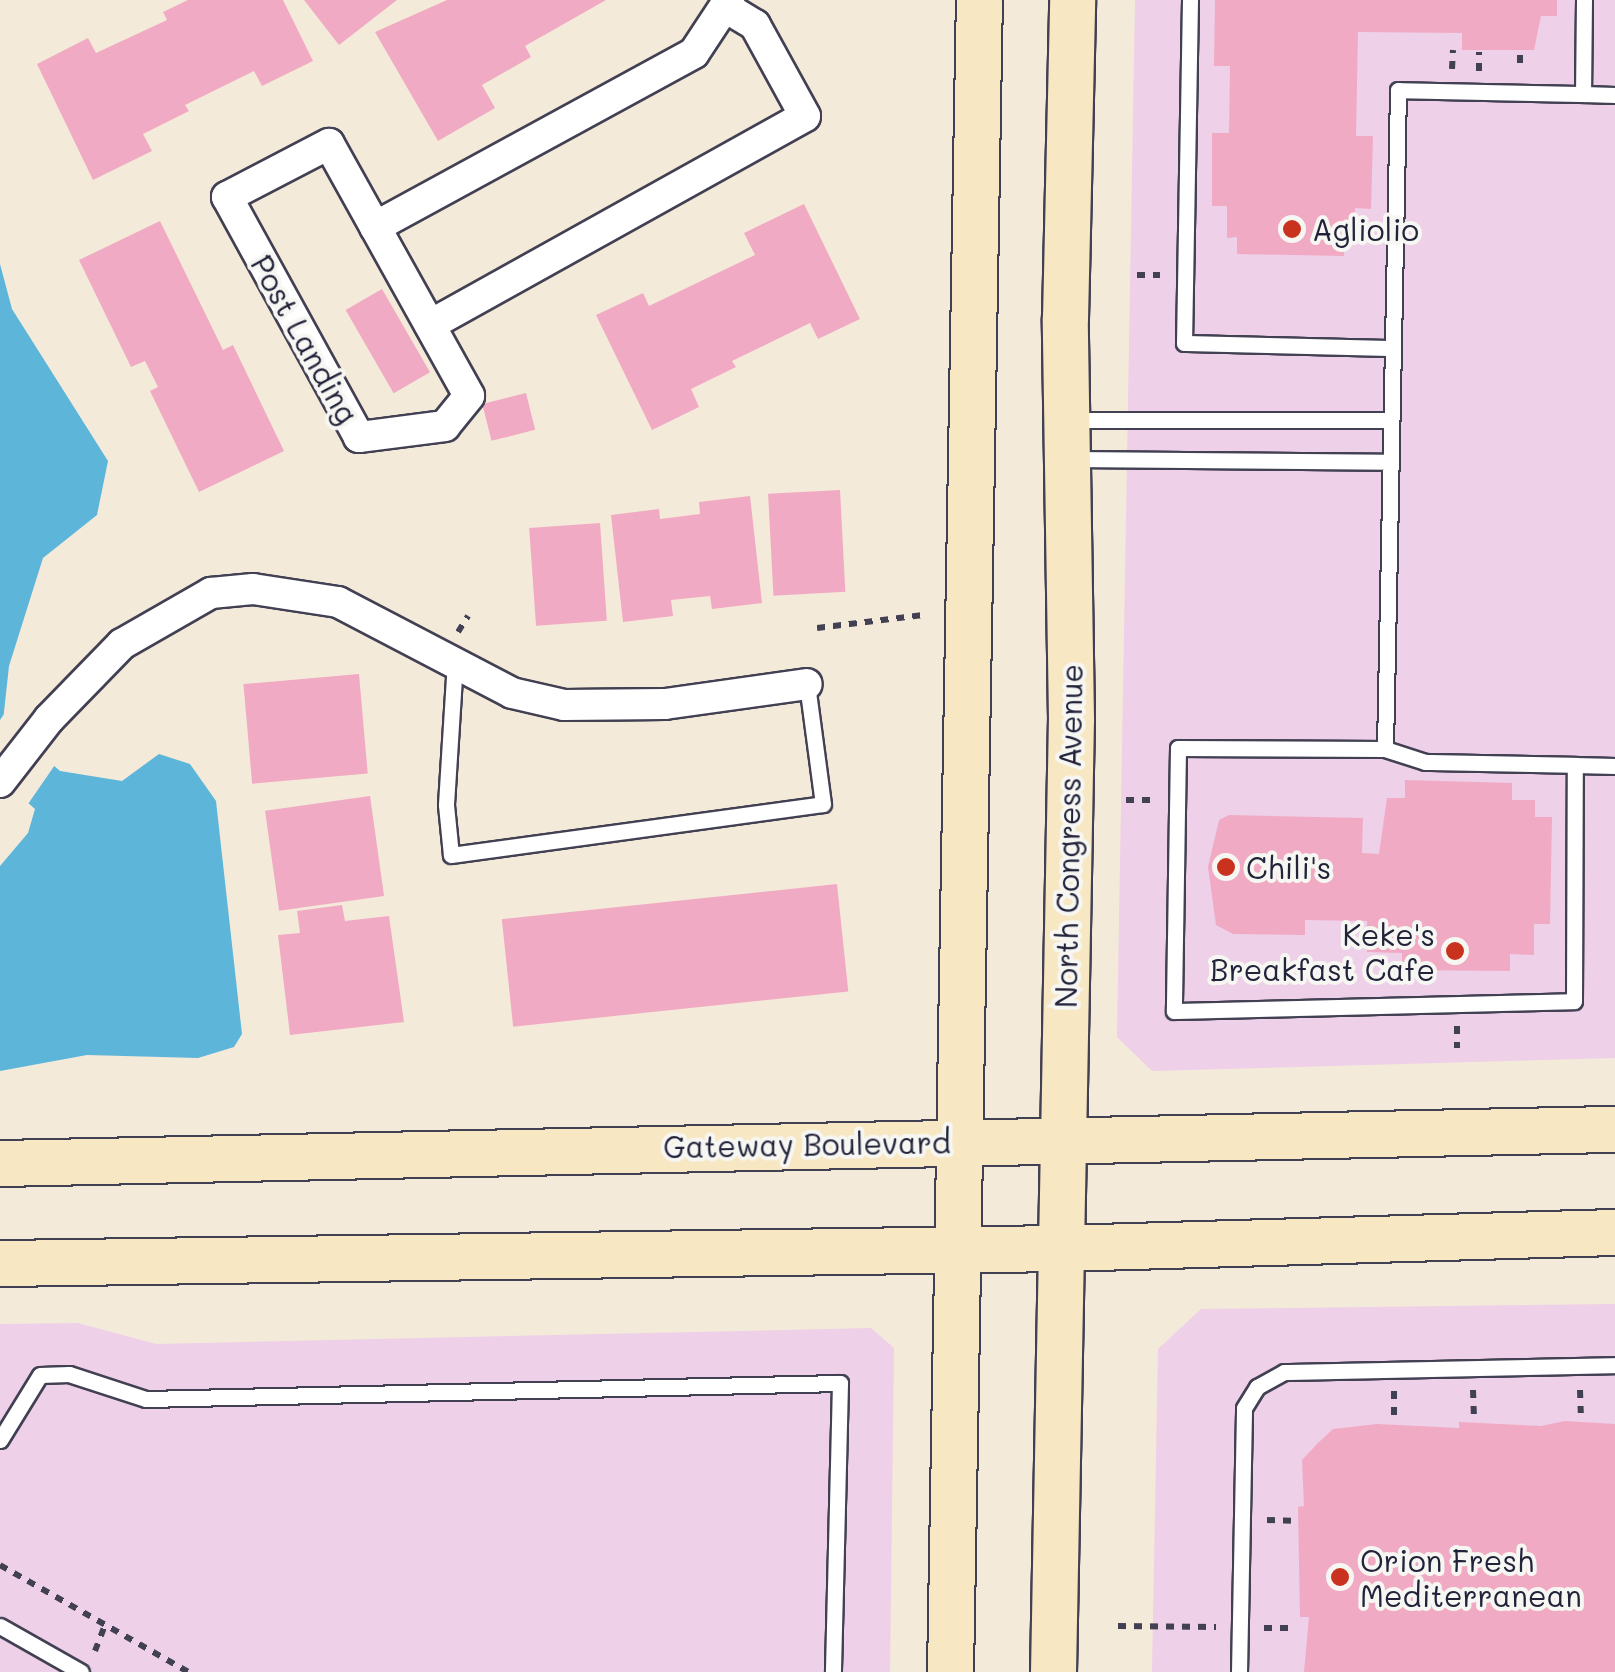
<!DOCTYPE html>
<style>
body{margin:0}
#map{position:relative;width:1615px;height:1672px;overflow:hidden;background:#f4ead9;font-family:Mali,sans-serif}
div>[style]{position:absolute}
.built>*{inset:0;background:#eed0e8}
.water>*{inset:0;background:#5db6da}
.pier>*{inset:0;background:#f4ead9}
.building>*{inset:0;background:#f1aac3;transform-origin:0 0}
.path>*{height:6px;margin-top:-3px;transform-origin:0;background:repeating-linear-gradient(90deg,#424053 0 8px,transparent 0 16px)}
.roads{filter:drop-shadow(2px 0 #424053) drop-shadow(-2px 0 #424053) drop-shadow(0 2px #424053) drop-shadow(0 -2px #424053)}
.service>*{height:15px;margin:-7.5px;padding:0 7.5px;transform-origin:7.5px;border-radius:7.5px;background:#fff}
.minor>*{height:30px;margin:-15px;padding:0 15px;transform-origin:15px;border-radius:15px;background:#fff}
.secondary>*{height:45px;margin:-22.5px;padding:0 22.5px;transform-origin:22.5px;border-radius:22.5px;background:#f8e7c3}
.dots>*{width:28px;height:28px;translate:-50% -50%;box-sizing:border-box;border:5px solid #f6f6f2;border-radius:50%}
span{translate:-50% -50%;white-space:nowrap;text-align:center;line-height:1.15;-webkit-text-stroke:8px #f6f6f2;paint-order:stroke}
.poi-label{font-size:30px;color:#22223b}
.left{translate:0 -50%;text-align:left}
.right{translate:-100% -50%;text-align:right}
.street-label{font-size:30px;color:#22223b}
</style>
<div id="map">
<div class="built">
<div style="clip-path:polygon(1135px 0,1615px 0,1615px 1058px,1152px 1071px,1117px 1037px)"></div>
<div style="clip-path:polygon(1615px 1304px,1615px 1672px,1152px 1672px,1158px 1349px,1201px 1309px)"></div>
<div style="clip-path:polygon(78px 1323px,156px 1344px,871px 1328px,894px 1348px,890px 1672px,0 1672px,0 1324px)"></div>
</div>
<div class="water">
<div style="clip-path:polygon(0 264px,12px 309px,108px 461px,97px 515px,43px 558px,9px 666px,3px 721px,60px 771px,122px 781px,159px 754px,190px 764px,216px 801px,242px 1034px,234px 1047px,198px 1058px,87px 1055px,0 1071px,0 866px,28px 833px,35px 809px,0 778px)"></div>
</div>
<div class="pier">
<div style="clip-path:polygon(9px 707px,8px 719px,57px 762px,28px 804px,0 780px,0 720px)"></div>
</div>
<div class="building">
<div style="clip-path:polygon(188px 0,283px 0,313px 61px,262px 86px,254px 71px,185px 105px,189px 111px,143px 134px,152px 151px,93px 180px,37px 64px,88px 38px,96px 53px,167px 20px,163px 12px)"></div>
<div style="clip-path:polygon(304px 0,397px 0,339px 45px)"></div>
<div style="clip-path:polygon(447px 0,606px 0,525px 46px,531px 57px,482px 85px,495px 108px,438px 141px,375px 32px)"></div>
<div style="clip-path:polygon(1215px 0,1557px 0,1557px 16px,1541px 16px,1534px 50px,1462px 50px,1462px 33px,1358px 32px,1356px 136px,1373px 136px,1371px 209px,1355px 208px,1355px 239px,1344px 239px,1344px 256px,1237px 254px,1237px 237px,1227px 238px,1227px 206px,1212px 206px,1212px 133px,1229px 133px,1230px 66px,1214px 66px)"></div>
<div style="clip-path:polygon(804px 204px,860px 319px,818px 339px,810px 323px,732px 361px,736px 367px,691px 389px,699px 407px,652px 430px,596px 315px,643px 293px,649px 306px,755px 255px,744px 233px)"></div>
<div style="clip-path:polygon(160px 221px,223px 350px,233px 345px,284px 451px,199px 492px,150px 391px,158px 387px,145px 361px,131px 367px,79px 260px)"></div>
<div style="left:382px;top:289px;width:96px;height:42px;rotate:60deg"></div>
<div style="left:526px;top:393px;width:38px;height:45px;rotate:76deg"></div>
<div style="left:840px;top:490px;width:102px;height:72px;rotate:87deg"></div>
<div style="clip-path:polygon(750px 496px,762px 603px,712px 609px,710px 596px,671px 600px,673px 616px,623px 622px,611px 515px,659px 509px,660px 519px,700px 514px,699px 502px)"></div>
<div style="left:600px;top:523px;width:98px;height:71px;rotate:86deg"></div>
<div style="left:359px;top:674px;width:100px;height:116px;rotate:85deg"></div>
<div style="clip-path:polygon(1405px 780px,1512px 783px,1512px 800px,1535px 800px,1535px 817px,1552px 817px,1550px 924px,1534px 924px,1534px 955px,1510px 954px,1510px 971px,1402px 970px,1402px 953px,1367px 952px,1367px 921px,1305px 920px,1305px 935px,1233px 934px,1216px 925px,1208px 867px,1219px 820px,1229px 815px,1363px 818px,1362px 853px,1379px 854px,1387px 798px,1405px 798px)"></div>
<div style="left:370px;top:796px;width:101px;height:106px;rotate:82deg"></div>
<div style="left:837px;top:884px;width:108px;height:337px;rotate:84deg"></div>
<div style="clip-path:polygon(342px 905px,345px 921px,389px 916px,404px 1022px,290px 1035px,278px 935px,300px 933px,297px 911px)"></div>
<div style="clip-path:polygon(1565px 1421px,1615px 1424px,1615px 1672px,1304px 1672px,1309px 1617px,1300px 1617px,1298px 1507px,1304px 1506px,1302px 1460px,1318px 1443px,1333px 1429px,1377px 1424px,1459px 1428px,1459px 1422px,1541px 1426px)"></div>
</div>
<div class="path">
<div style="left:1520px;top:55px;width:16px;rotate:90deg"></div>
<div style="left:1452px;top:69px;width:19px;rotate:-87deg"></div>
<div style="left:1479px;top:71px;width:19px;rotate:-90deg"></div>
<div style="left:1137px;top:275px;width:23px"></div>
<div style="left:817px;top:628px;width:107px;rotate:-7deg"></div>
<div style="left:458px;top:632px;width:19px;rotate:-58deg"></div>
<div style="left:1126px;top:800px;width:28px"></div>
<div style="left:1457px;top:1026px;width:22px;rotate:90deg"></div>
<div style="left:1473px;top:1390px;width:26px;rotate:88deg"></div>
<div style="left:1580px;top:1390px;width:23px;rotate:88deg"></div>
<div style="left:1394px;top:1391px;width:29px;rotate:90deg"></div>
<div style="left:1267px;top:1520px;width:24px;rotate:2deg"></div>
<div style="left:0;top:1565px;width:216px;rotate:29.6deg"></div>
<div style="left:1118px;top:1626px;width:98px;rotate:0.6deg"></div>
<div style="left:1264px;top:1628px;width:24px"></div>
<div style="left:95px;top:1651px;width:25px;rotate:-69deg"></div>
</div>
<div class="roads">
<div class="service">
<div style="left:1190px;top:0;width:343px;rotate:91deg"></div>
<div style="left:1184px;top:343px;width:207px;rotate:1.4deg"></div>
<div style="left:1584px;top:0;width:94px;rotate:90.6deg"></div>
<div style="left:1583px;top:94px;width:32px;rotate:2deg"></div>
<div style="left:1583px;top:94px;width:185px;rotate:-178.8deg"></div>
<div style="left:1398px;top:90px;width:659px;rotate:91.13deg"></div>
<div style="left:1385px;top:749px;width:207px;rotate:-179.7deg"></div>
<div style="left:1178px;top:748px;width:263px;rotate:90.9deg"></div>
<div style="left:1174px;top:1011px;width:400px;rotate:-1.4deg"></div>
<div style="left:1574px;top:1001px;width:236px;rotate:-89.8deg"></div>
<div style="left:1575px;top:765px;width:40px;rotate:1.4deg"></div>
<div style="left:1072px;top:420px;width:316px"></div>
<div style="left:1071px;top:459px;width:316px;rotate:0.5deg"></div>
<div style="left:455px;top:661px;width:144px;rotate:93.6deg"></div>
<div style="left:446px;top:805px;width:50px;rotate:84.3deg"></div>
<div style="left:451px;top:855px;width:375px;rotate:-7.8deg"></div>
<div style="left:823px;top:804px;width:121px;rotate:-97.6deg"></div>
<div style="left:1385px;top:749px;width:42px;rotate:18deg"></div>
<div style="left:1425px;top:762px;width:150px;rotate:1.1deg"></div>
<div style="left:0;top:1440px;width:76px;rotate:-58.4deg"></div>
<div style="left:40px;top:1375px;width:29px;rotate:-2deg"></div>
<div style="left:69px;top:1374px;width:81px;rotate:18deg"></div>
<div style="left:146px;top:1399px;width:694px;rotate:-1.32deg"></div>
<div style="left:840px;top:1383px;width:289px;rotate:91.4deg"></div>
<div style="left:0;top:1626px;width:93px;rotate:29.6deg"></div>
<div style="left:1239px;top:1672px;width:264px;rotate:-88.9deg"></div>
<div style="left:1244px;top:1408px;width:25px;rotate:-58deg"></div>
<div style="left:1257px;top:1387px;width:31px;rotate:-29deg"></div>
<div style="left:1284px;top:1372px;width:331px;rotate:-1.2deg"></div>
</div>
<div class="minor">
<div style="left:329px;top:144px;width:288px;rotate:60.9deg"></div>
<div style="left:469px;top:396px;width:38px;rotate:129deg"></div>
<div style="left:445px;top:426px;width:87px;rotate:172.7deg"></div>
<div style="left:359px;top:437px;width:274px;rotate:-118.8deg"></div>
<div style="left:227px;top:197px;width:115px;rotate:-27.5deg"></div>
<div style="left:375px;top:227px;width:363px;rotate:-28.6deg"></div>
<div style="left:694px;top:53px;width:64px;rotate:-56.6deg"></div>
<div style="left:430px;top:325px;width:429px;rotate:-29.1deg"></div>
<div style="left:805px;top:116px;width:104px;rotate:-118.8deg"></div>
<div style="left:755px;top:25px;width:35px;rotate:-149deg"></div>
<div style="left:0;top:782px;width:80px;rotate:-52.1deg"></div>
<div style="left:49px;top:719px;width:105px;rotate:-45.8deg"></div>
<div style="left:122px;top:644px;width:103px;rotate:-29.8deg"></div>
<div style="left:211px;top:593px;width:42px;rotate:-5.4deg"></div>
<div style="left:253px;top:589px;width:86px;rotate:8.7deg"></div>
<div style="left:338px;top:602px;width:196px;rotate:27.6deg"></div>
<div style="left:512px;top:693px;width:53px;rotate:13deg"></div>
<div style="left:564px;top:705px;width:101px;rotate:-0.6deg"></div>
<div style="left:665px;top:704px;width:143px;rotate:-8deg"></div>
</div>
<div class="secondary">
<div style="left:0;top:1163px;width:1615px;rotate:-1.21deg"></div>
<div style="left:0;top:1263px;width:1062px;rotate:-0.81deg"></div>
<div style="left:1062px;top:1248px;width:553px;rotate:-1.66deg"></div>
<div style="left:950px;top:1672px;width:1672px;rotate:-89.01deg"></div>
<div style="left:1053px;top:1672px;width:953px;rotate:-88.92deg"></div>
<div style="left:1071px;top:719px;width:401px;rotate:-90.9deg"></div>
<div style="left:1065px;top:318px;width:318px;rotate:-88.7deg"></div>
</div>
</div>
<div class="dots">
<div style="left:1292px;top:229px;background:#c8321e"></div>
<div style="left:1226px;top:867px;background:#c8321e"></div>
<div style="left:1455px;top:951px;background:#c8321e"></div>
<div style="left:1340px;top:1577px;background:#c8321e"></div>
</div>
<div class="poi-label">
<span class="left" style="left:1312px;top:229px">Agliolio</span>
<span class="left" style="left:1246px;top:867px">Chili's</span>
<span class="right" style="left:1435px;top:951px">Keke's<br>Breakfast Cafe</span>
<span class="left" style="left:1360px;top:1577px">Orion Fresh<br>Mediterranean</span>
</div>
<div class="street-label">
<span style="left:305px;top:339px;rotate:61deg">Post Landing</span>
<span style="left:1068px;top:836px;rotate:-89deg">North Congress Avenue</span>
<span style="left:807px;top:1144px;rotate:-1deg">Gateway Boulevard</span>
</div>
</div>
